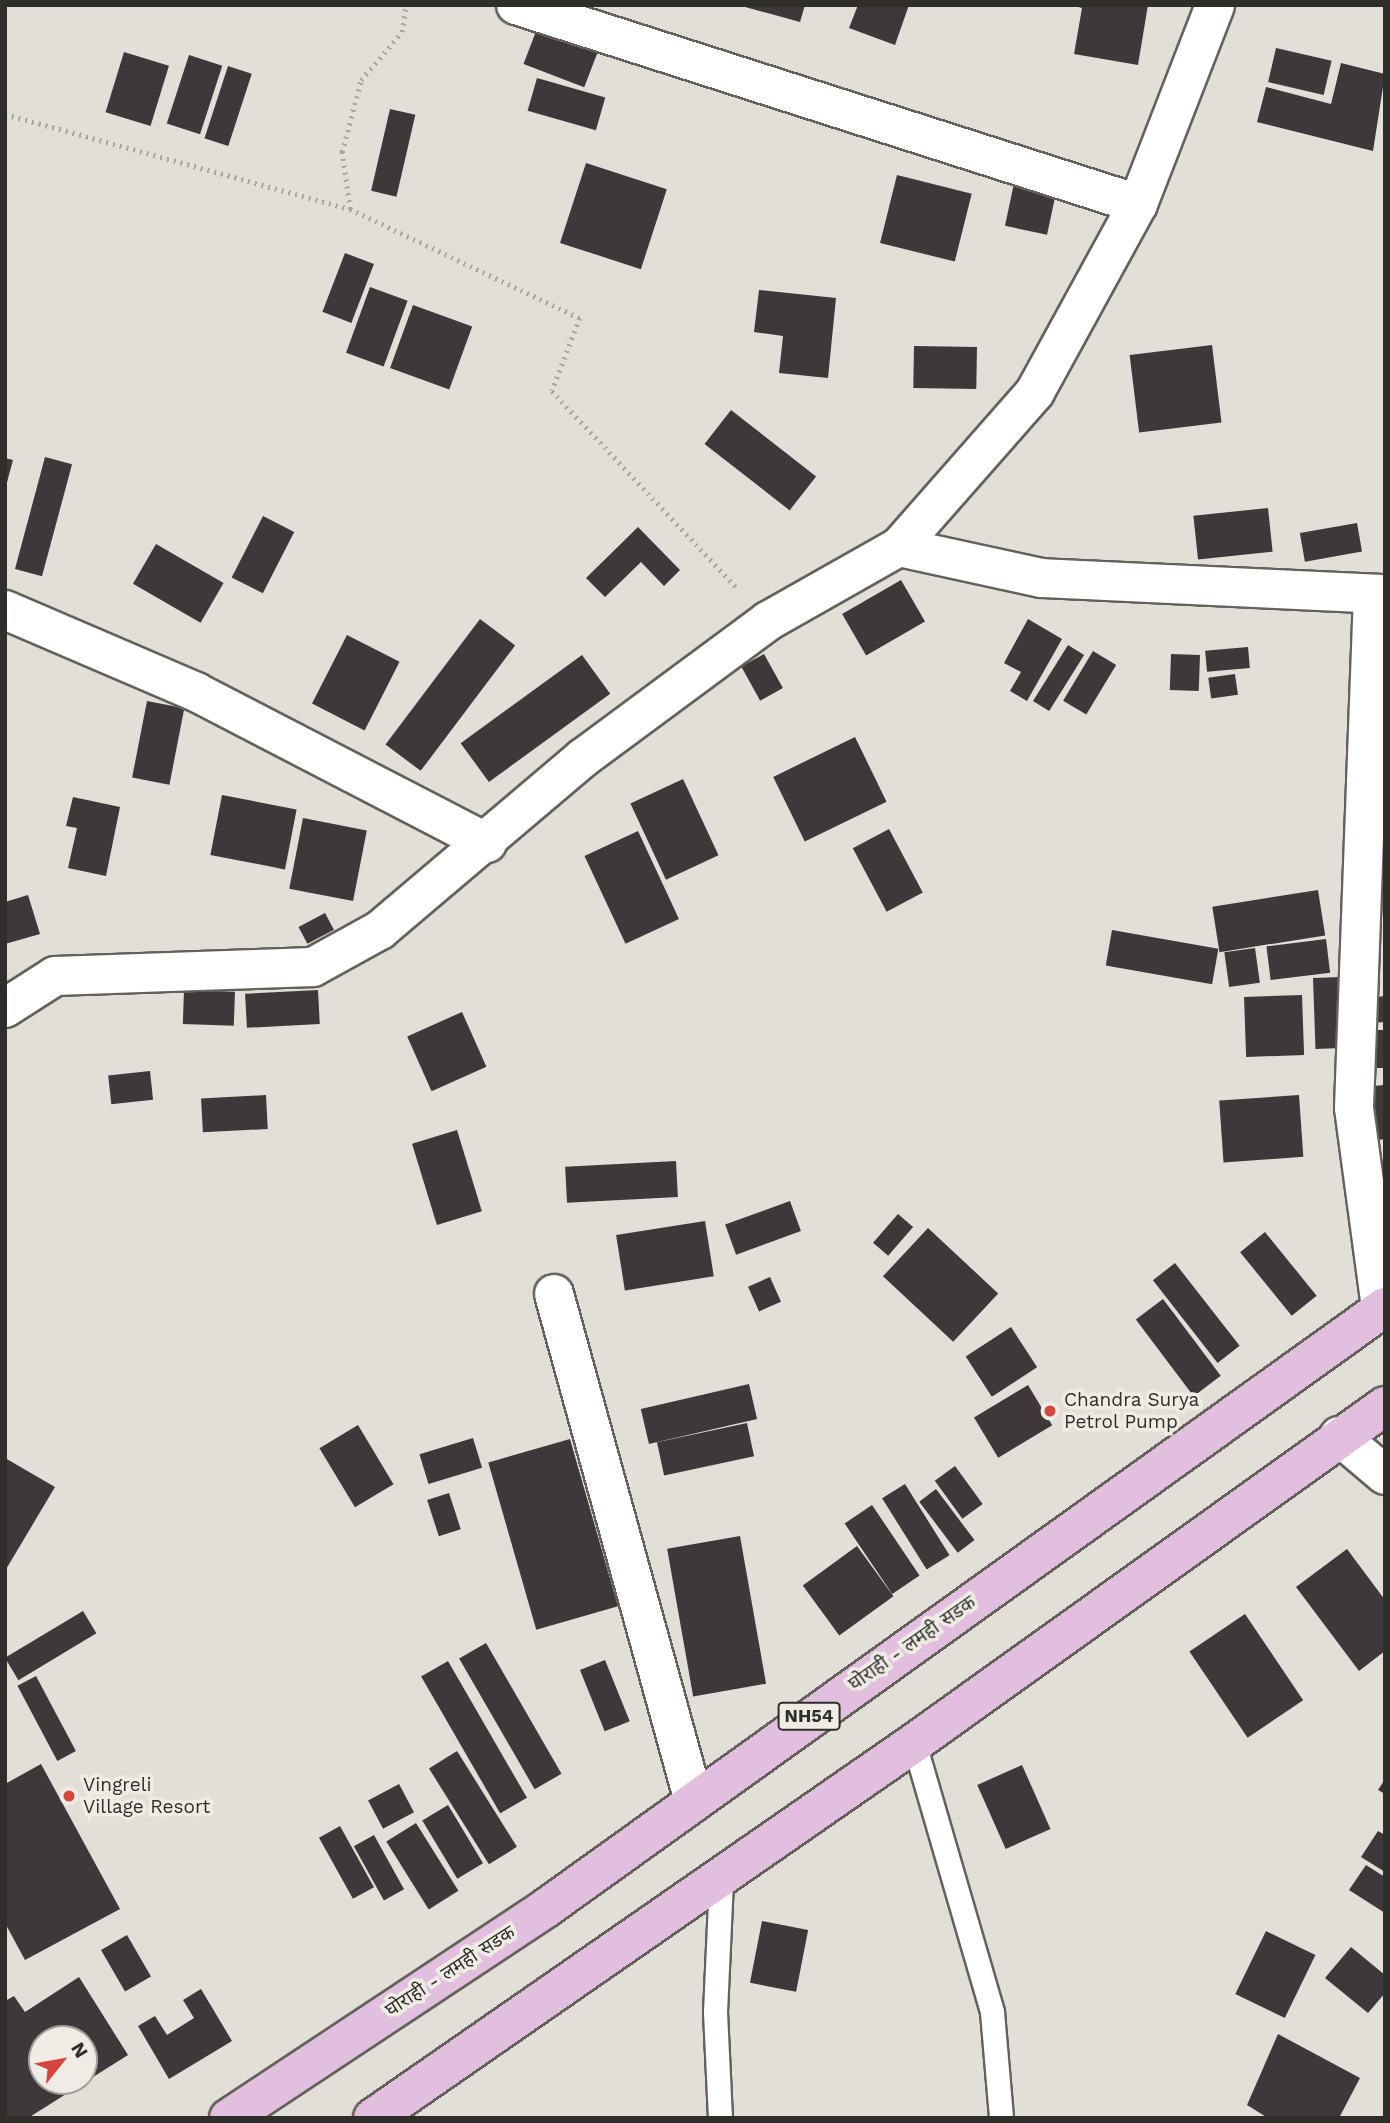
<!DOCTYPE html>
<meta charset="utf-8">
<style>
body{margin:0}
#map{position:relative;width:1390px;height:2123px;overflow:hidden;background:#e1dfd7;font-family:"Work Sans","Noto Sans Devanagari",sans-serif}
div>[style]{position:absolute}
.building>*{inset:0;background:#3f383b;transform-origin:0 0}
.path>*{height:4.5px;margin-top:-2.25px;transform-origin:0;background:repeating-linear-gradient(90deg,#a8a7a0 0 2px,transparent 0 7px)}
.roads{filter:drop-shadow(2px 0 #63615a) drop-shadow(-2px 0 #63615a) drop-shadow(0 2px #63615a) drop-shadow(0 -2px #63615a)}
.lane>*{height:23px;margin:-11.5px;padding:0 11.5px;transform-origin:11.5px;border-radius:11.5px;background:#fff}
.street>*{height:38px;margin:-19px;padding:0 19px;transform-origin:19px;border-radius:19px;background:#fff}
.primary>*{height:38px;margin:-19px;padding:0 19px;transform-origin:19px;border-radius:19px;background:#e2bfde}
.dots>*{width:19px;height:19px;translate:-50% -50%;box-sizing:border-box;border:4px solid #eeece4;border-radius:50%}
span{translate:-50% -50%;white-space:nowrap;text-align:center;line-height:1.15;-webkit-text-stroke:7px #eeece4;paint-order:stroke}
.shield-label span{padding:2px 5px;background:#eeece4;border:2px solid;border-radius:5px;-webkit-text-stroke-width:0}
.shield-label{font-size:18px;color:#2f2e2b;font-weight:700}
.poi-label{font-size:19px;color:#2f2e2b}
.left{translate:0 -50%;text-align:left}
.street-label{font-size:19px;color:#2f2e2b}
.frame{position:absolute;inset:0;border:7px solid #2f2e2b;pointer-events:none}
.north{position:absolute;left:28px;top:2025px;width:70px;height:70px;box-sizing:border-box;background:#eeece4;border:2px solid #a2a09a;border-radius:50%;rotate:59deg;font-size:19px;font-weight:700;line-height:28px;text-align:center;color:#2f2e2b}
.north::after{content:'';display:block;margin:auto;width:24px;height:32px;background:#d3453d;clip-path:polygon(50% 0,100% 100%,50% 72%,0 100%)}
</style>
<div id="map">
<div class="building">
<div style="clip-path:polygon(738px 5px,805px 5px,800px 22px)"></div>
<div style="clip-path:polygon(858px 5px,909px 5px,895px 45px,849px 28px)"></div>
<div style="clip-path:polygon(1071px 5px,1148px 5px,1138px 65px,1074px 54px,1082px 8px)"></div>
<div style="left:540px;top:21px;width:65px;height:46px;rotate:21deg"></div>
<div style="left:1276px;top:48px;width:57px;height:35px;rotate:13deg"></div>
<div style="left:124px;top:52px;width:47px;height:63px;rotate:17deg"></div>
<div style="left:189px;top:55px;width:35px;height:72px;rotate:18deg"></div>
<div style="clip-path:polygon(1341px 63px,1385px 74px,1373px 151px,1257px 122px,1266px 87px,1331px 104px)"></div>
<div style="left:228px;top:66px;width:25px;height:76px;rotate:18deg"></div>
<div style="left:537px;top:78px;width:71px;height:34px;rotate:16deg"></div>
<div style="left:390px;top:109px;width:26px;height:84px;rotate:13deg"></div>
<div style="left:586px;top:163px;width:85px;height:84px;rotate:18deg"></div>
<div style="left:1016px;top:174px;width:43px;height:53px;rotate:12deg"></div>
<div style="left:897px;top:175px;width:77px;height:70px;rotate:14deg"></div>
<div style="left:345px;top:253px;width:31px;height:63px;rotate:21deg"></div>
<div style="left:370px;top:287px;width:40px;height:70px;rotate:20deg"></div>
<div style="clip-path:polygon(759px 290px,836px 298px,828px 378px,779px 373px,783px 336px,754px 332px)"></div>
<div style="left:413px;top:305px;width:63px;height:67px;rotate:20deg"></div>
<div style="left:1212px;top:345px;width:78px;height:83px;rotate:83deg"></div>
<div style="left:914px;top:346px;width:63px;height:42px;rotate:1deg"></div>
<div style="left:731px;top:410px;width:108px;height:43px;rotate:38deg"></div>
<div style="left:45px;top:457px;width:28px;height:116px;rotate:15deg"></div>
<div style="clip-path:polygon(5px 458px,13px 460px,6px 486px,5px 486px)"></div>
<div style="left:1268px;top:508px;width:44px;height:75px;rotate:84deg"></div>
<div style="left:263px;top:516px;width:35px;height:69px;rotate:27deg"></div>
<div style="left:1357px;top:523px;width:29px;height:58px;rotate:80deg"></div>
<div style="clip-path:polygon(638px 527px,680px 570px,664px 586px,641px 562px,605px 597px,586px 578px)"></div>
<div style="left:156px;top:544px;width:78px;height:46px;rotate:30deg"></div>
<div style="left:901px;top:580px;width:48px;height:68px;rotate:60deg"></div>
<div style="left:480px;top:619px;width:44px;height:157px;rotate:37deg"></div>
<div style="clip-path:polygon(1028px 619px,1062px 639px,1027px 701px,1010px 691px,1021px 672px,1004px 663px)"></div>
<div style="left:347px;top:635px;width:59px;height:77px;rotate:27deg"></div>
<div style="left:1068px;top:645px;width:19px;height:66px;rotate:32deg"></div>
<div style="left:1248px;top:647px;width:21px;height:43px;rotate:85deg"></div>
<div style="left:1093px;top:651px;width:27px;height:58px;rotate:31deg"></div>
<div style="left:764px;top:654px;width:39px;height:26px;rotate:61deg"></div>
<div style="left:1171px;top:654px;width:29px;height:36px;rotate:2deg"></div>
<div style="left:582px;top:655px;width:48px;height:150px;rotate:54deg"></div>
<div style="left:1235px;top:674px;width:21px;height:27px;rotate:82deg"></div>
<div style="left:147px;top:701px;width:38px;height:78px;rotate:11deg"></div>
<div style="left:855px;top:737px;width:72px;height:91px;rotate:64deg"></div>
<div style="left:683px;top:779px;width:84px;height:58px;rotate:65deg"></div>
<div style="left:222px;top:795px;width:76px;height:61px;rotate:11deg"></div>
<div style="clip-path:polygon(73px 797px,120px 807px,106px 876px,68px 868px,77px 828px,66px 826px)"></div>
<div style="left:303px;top:818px;width:65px;height:72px;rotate:11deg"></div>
<div style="left:889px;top:829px;width:72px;height:41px;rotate:62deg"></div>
<div style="left:638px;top:831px;width:97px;height:59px;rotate:65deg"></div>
<div style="left:1318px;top:890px;width:46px;height:107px;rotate:81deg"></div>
<div style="clip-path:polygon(28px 895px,40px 934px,5px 944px,5px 902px)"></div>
<div style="left:325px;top:913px;width:19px;height:30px;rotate:62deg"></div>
<div style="left:1112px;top:930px;width:108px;height:36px;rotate:10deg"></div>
<div style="left:1326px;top:939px;width:34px;height:60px;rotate:83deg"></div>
<div style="left:1255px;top:948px;width:35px;height:31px;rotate:82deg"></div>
<div style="left:1340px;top:977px;width:71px;height:27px;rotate:88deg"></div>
<div style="left:184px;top:990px;width:51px;height:34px;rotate:2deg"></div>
<div style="left:318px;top:990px;width:34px;height:73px;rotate:87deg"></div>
<div style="left:1302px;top:995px;width:60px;height:58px;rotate:88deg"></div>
<div style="clip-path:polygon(1385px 996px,1385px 1022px,1371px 1023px,1369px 998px)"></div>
<div style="left:462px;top:1012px;width:60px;height:60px;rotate:66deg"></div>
<div style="left:1385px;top:1030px;width:38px;height:22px;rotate:90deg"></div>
<div style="left:150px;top:1071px;width:29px;height:42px;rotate:84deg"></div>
<div style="clip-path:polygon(1385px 1085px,1385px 1139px,1378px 1140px,1373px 1086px)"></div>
<div style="left:266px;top:1095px;width:34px;height:65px;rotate:87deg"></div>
<div style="left:1299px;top:1095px;width:62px;height:80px;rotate:86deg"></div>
<div style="left:457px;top:1130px;width:85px;height:47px;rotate:73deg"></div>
<div style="left:676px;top:1161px;width:36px;height:111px;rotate:87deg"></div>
<div style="left:790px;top:1201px;width:32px;height:69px;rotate:70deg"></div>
<div style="left:898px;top:1214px;width:20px;height:38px;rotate:41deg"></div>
<div style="left:705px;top:1221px;width:56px;height:90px;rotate:81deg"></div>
<div style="left:928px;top:1228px;width:96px;height:66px;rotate:43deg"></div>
<div style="left:1265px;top:1232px;width:82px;height:32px;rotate:51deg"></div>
<div style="left:1175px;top:1263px;width:105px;height:28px;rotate:52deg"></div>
<div style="left:770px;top:1277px;width:27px;height:24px;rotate:66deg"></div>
<div style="left:1163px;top:1299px;width:96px;height:34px;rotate:53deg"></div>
<div style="left:1011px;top:1327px;width:48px;height:54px;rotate:57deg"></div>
<div style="left:749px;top:1384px;width:36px;height:111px;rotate:77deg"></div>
<div style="left:1028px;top:1385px;width:47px;height:63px;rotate:59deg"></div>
<div style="left:747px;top:1423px;width:34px;height:92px;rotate:78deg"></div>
<div style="left:358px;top:1425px;width:69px;height:45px;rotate:59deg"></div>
<div style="left:473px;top:1438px;width:31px;height:56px;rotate:73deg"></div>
<div style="left:570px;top:1439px;width:174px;height:85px;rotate:74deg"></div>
<div style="clip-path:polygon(5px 1458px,55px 1487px,5px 1571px)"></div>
<div style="left:955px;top:1466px;width:47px;height:25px;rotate:54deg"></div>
<div style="left:905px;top:1484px;width:84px;height:27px;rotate:58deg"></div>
<div style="left:936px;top:1489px;width:64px;height:21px;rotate:53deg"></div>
<div style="left:449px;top:1493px;width:38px;height:23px;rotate:72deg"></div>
<div style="left:872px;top:1505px;width:85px;height:33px;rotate:56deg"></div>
<div style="left:740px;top:1536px;width:150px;height:74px;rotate:80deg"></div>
<div style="left:857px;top:1546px;width:62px;height:67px;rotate:54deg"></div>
<div style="clip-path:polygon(1347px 1549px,1385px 1600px,1385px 1651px,1359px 1671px,1296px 1587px)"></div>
<div style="left:83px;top:1611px;width:26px;height:91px;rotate:59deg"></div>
<div style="left:1245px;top:1614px;width:104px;height:67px;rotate:56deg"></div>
<div style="left:486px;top:1643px;width:151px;height:31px;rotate:60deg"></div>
<div style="left:605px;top:1660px;width:66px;height:27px;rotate:68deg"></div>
<div style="left:448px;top:1661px;width:158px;height:31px;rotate:60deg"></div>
<div style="left:36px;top:1676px;width:85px;height:21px;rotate:62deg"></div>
<div style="left:457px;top:1751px;width:113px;height:33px;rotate:58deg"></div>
<div style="clip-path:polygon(41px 1764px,120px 1909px,25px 1960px,5px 1923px,5px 1784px)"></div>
<div style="left:1022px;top:1765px;width:70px;height:49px;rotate:66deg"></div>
<div style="clip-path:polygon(1385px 1779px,1385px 1794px,1378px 1790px)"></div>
<div style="left:399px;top:1784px;width:32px;height:35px;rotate:62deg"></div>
<div style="left:448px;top:1805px;width:68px;height:30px;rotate:59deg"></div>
<div style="left:416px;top:1823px;width:80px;height:35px;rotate:58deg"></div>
<div style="left:340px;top:1826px;width:70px;height:24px;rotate:61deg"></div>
<div style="clip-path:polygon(1378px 1831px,1385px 1835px,1385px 1872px,1361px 1857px)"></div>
<div style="left:374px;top:1835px;width:62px;height:23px;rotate:61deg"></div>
<div style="clip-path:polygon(1366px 1865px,1385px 1877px,1385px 1913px,1349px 1890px)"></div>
<div style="left:762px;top:1921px;width:47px;height:63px;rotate:11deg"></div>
<div style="left:1266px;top:1931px;width:55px;height:70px;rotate:26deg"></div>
<div style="left:127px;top:1935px;width:48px;height:30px;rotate:60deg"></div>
<div style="clip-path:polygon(1351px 1947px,1385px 1975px,1385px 1993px,1368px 2013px,1325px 1978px)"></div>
<div style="clip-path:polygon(evenodd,79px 1977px,128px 2055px,28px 2118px,5px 2118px,5px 2001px,14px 1996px,25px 2012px,79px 1977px,42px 2039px,84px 2039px,84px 2081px,42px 2081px,42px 2039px)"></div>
<div style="clip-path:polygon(201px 1989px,232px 2041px,169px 2079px,138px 2026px,155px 2016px,167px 2035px,194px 2018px,183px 2000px)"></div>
<div style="clip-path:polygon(1278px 2034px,1360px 2078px,1339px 2118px,1268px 2118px,1247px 2105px)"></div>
</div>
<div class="path">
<div style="left:5px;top:114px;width:358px;rotate:15.4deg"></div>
<div style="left:350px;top:209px;width:255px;rotate:25.4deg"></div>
<div style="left:580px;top:318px;width:78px;rotate:111deg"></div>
<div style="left:552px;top:391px;width:273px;rotate:46.8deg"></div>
<div style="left:350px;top:209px;width:58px;rotate:-98deg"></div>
<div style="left:342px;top:152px;width:74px;rotate:-75.2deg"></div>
<div style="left:361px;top:80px;width:63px;rotate:-49.5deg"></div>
<div style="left:402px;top:32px;width:27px;rotate:-82deg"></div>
</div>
<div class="roads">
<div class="lane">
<div style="left:914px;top:1743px;width:280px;rotate:73.8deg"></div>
<div style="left:992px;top:2012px;width:106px;rotate:85.1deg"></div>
<div style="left:720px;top:2118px;width:106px;rotate:-92.7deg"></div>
<div style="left:715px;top:2012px;width:134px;rotate:-87.4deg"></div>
</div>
<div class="street">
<div style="left:516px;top:5px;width:653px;rotate:17.74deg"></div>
<div style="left:899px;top:547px;width:145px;rotate:12.3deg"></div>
<div style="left:1041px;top:578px;width:344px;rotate:2.7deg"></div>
<div style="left:1373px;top:594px;width:514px;rotate:92.12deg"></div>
<div style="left:1354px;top:1108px;width:203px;rotate:82.3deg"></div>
<div style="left:5px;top:610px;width:208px;rotate:23.2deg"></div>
<div style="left:196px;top:692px;width:328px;rotate:27.4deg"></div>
<div style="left:5px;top:1008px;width:59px;rotate:-32.6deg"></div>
<div style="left:55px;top:976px;width:258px;rotate:-2deg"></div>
<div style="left:313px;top:967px;width:77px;rotate:-28.9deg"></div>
<div style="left:380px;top:930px;width:266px;rotate:-40.3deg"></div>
<div style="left:583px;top:758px;width:230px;rotate:-36.5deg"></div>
<div style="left:768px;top:621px;width:150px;rotate:-29.5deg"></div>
<div style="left:899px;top:547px;width:206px;rotate:-48.7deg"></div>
<div style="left:1035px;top:392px;width:214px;rotate:-61.3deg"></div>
<div style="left:1138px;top:204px;width:213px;rotate:-68.8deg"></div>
<div style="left:554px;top:1294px;width:523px;rotate:74.58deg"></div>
<div style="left:1339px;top:1436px;width:60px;rotate:40.3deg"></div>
</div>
<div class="primary">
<div style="left:229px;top:2118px;width:380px;rotate:-33.5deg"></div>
<div style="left:546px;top:1908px;width:1032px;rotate:-35.62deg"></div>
<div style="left:373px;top:2118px;width:658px;rotate:-34.73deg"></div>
<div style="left:914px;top:1743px;width:579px;rotate:-35.58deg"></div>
</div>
</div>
<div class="dots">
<div style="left:1050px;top:1411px;background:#d3453d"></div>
<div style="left:69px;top:1796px;background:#d3453d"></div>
</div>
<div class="shield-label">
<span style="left:809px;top:1716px">NH54</span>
</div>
<div class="poi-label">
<span class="left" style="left:1064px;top:1411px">Chandra Surya<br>Petrol Pump</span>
<span class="left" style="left:83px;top:1796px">Vingreli<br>Village Resort</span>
</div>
<div class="street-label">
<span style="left:912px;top:1643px;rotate:-35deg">घोराही - लमही सडक</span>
<span style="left:450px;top:1971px;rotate:-33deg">घोराही - लमही सडक</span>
</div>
<div class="frame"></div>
<div class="north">N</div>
</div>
